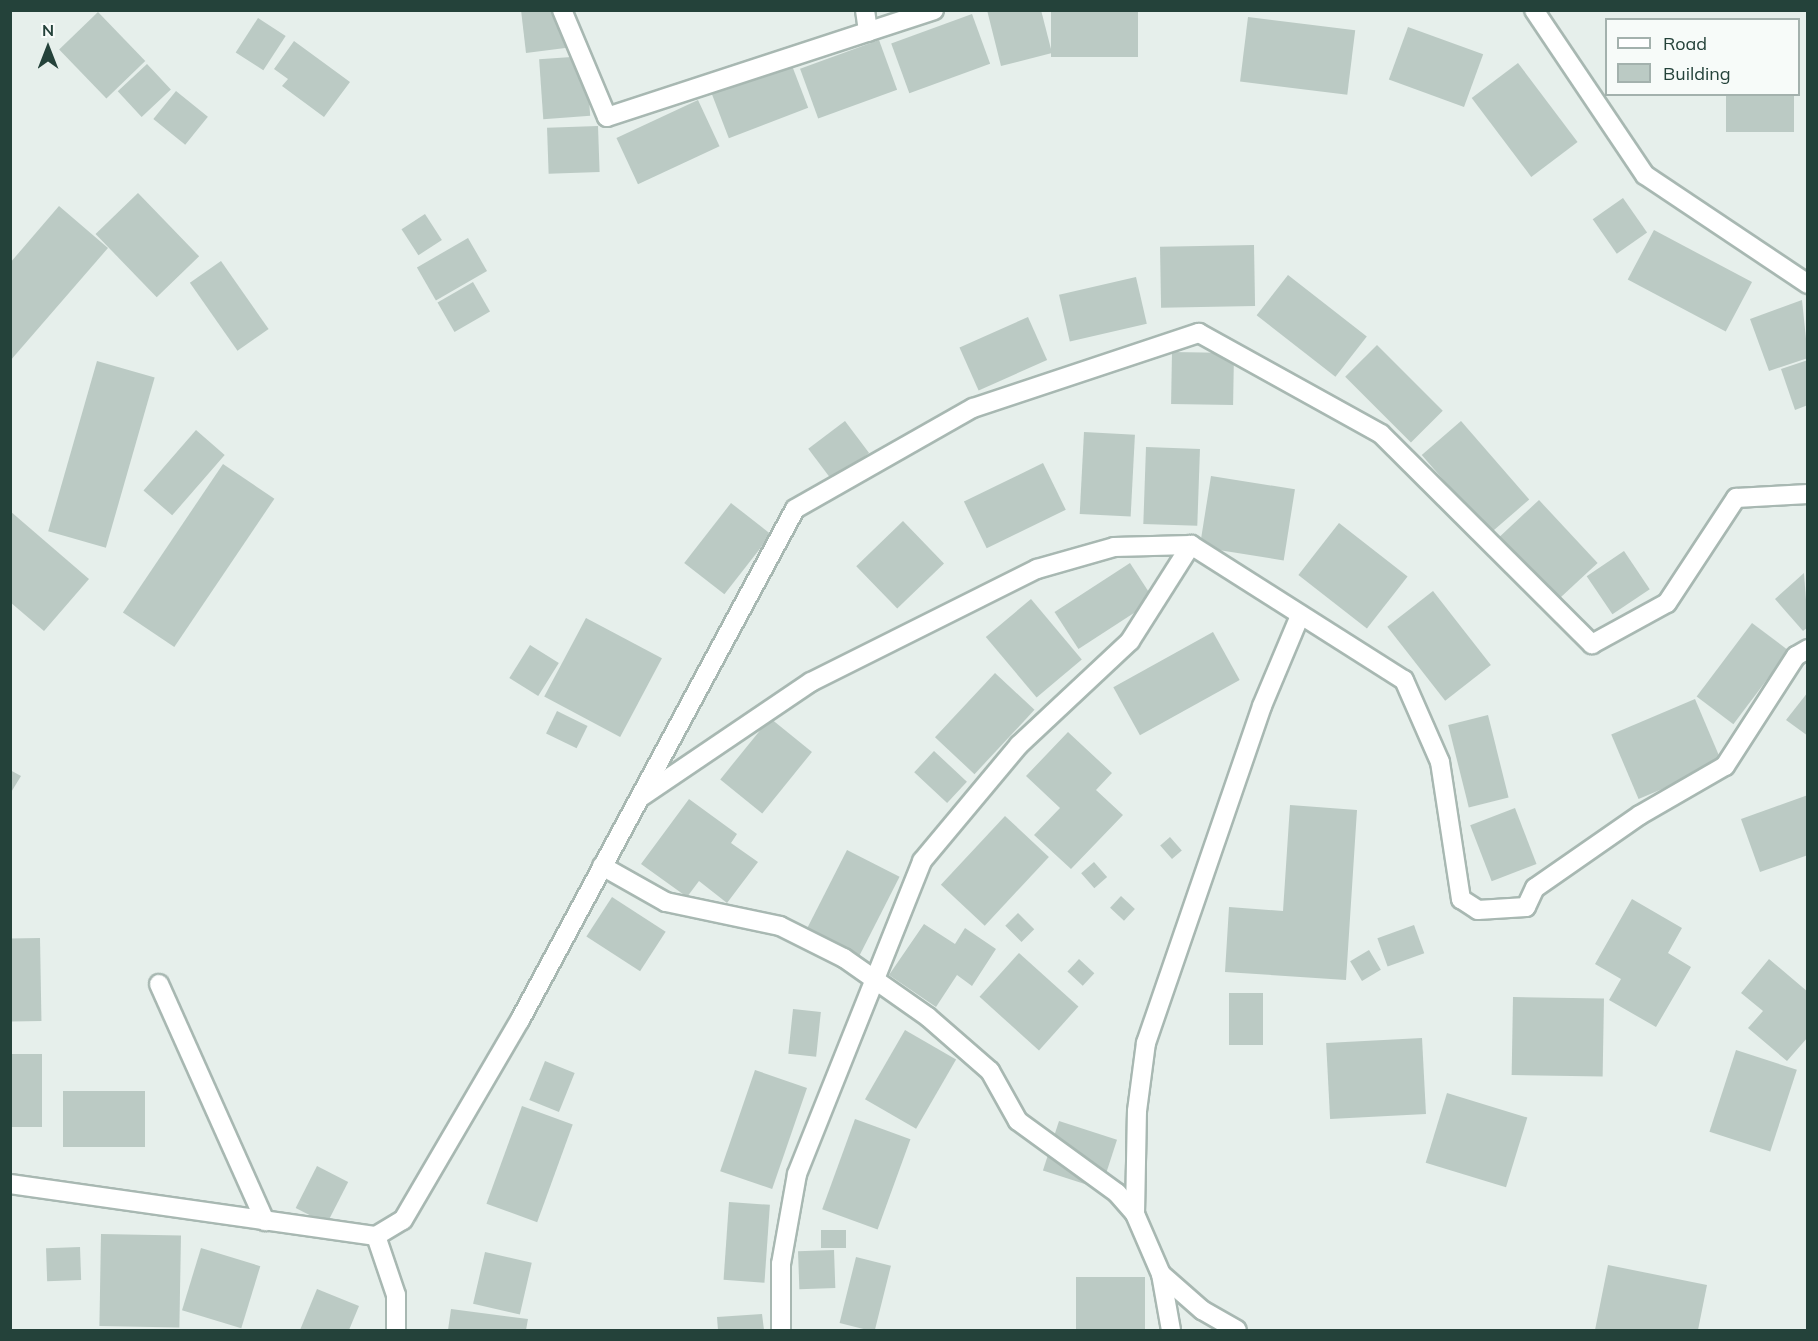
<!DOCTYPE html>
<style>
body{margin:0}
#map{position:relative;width:1818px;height:1341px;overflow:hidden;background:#e6efeb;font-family:Mulish,sans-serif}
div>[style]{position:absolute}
.building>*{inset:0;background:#bbcac4;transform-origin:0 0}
.roads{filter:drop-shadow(2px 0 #a8b8b2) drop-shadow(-2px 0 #a8b8b2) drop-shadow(0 2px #a8b8b2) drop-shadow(0 -2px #a8b8b2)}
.street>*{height:18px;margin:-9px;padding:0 9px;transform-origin:9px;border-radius:9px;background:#fff}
span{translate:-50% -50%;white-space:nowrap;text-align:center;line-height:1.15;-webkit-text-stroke:5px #f7fbf9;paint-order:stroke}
.frame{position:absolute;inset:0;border:12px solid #24423a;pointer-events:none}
.legend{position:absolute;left:1605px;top:18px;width:195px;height:78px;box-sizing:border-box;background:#f7fbf9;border:2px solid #a3b1ad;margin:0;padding:8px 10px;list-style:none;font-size:18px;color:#24423a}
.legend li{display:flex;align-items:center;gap:12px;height:30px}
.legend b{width:30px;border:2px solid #a3b1ad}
.north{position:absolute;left:18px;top:18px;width:60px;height:60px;-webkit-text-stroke:4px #f7fbf9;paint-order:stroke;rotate:0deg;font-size:16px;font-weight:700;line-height:24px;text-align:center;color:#24423a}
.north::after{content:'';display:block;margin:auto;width:21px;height:27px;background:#24423a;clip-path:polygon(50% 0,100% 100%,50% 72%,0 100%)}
</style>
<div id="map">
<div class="building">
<div style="clip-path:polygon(521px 10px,569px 10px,573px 47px,526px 53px)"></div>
<div style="clip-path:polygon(987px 10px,1041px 10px,1052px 53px,1001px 66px)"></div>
<div style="left:1051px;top:10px;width:87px;height:47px"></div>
<div style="left:98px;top:12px;width:68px;height:54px;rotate:46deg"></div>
<div style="left:972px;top:14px;width:53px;height:86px;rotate:70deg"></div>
<div style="left:1248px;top:17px;width:108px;height:65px;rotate:7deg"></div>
<div style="left:258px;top:18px;width:33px;height:41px;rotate:33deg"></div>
<div style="left:1408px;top:27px;width:80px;height:56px;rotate:20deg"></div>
<div style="left:879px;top:40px;width:53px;height:84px;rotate:70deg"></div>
<div style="clip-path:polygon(294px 41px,350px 82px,324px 117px,282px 86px,288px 79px,274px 69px)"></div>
<div style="left:586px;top:56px;width:60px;height:47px;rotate:86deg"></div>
<div style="left:791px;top:63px;width:48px;height:85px;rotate:69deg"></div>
<div style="left:1518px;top:63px;width:99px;height:58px;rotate:53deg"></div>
<div style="left:147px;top:64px;width:35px;height:40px;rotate:47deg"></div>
<div style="left:176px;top:91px;width:41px;height:36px;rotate:39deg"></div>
<div style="left:1726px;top:94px;width:68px;height:38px"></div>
<div style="left:698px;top:100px;width:51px;height:90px;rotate:65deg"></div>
<div style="left:598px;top:126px;width:46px;height:51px;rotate:88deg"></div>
<div style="left:138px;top:193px;width:88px;height:59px;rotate:46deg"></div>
<div style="left:1623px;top:198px;width:42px;height:37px;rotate:55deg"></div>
<div style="clip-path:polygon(59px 206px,108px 248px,10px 361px,10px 263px)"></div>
<div style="left:425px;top:214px;width:31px;height:28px;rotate:57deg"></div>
<div style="left:1654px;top:230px;width:111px;height:56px;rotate:28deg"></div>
<div style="left:468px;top:238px;width:38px;height:59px;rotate:60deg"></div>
<div style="left:1254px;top:245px;width:61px;height:94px;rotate:89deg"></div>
<div style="left:221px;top:261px;width:83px;height:38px;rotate:55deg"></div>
<div style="left:1288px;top:275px;width:100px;height:51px;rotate:38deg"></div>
<div style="left:1136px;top:277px;width:48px;height:79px;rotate:77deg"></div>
<div style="left:473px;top:282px;width:34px;height:41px;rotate:60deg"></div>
<div style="clip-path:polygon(1802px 300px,1808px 358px,1769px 371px,1750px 319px)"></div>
<div style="left:1028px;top:317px;width:47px;height:75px;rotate:66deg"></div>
<div style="left:1377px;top:345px;width:93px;height:45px;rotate:45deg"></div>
<div style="left:1172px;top:352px;width:62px;height:52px;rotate:1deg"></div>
<div style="clip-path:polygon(1808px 360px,1808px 405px,1795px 410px,1781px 369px)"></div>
<div style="left:97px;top:361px;width:60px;height:177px;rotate:16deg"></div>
<div style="left:845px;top:421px;width:40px;height:46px;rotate:53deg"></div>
<div style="left:1461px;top:421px;width:104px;height:52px;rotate:49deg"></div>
<div style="left:196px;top:430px;width:38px;height:80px;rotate:41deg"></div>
<div style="left:1084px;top:432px;width:51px;height:82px;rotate:3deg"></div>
<div style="left:1146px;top:447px;width:54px;height:77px;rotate:2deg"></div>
<div style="left:1043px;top:463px;width:52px;height:88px;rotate:64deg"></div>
<div style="left:223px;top:464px;width:62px;height:179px;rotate:34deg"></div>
<div style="left:1211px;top:476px;width:85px;height:72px;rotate:9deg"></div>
<div style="left:1539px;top:500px;width:86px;height:56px;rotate:47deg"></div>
<div style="left:731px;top:503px;width:51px;height:76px;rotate:38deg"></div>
<div style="clip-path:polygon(10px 511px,89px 579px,44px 631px,10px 602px)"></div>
<div style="left:903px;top:521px;width:59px;height:65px;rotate:46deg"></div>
<div style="left:1339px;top:523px;width:87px;height:66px;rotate:38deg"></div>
<div style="left:1624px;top:551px;width:46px;height:45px;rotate:56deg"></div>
<div style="left:1130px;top:563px;width:44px;height:90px;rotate:57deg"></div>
<div style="clip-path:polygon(1804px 573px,1808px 627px,1803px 631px,1775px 599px)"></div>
<div style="left:1433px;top:591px;width:94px;height:58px;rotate:52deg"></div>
<div style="left:1031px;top:599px;width:79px;height:59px;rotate:50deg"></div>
<div style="left:586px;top:618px;width:86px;height:89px;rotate:28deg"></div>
<div style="left:1752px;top:623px;width:46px;height:92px;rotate:37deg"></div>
<div style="left:1213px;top:632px;width:55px;height:114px;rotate:61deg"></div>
<div style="left:530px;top:645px;width:34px;height:39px;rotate:32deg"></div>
<div style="left:995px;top:673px;width:54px;height:88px;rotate:43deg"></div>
<div style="clip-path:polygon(1808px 692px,1808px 736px,1786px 720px)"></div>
<div style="left:1695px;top:699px;width:70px;height:91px;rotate:67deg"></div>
<div style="left:557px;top:711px;width:34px;height:25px;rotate:26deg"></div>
<div style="left:1488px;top:715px;width:85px;height:41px;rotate:76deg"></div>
<div style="left:770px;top:718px;width:54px;height:79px;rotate:39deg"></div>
<div style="clip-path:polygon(1068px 732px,1112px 773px,1096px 790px,1123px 815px,1071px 869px,1034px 835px,1060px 808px,1026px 776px)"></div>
<div style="left:934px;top:751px;width:45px;height:29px;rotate:43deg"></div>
<div style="clip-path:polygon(10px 770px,21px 776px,10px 794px)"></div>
<div style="clip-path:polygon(1808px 795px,1808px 855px,1760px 872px,1741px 819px)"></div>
<div style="clip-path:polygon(689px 799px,737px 834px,731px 843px,758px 862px,727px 903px,699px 881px,687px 897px,641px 864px)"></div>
<div style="clip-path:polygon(1290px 805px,1357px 810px,1346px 980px,1225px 972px,1229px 907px,1283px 911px)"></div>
<div style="left:1515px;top:808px;width:60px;height:48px;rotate:69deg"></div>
<div style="left:1005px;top:816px;width:60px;height:94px;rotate:43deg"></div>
<div style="left:1170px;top:837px;width:18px;height:13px;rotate:49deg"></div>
<div style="left:847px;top:850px;width:59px;height:102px;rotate:27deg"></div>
<div style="left:1094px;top:862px;width:20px;height:17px;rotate:49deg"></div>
<div style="left:1121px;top:896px;width:19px;height:16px;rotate:43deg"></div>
<div style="left:612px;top:897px;width:64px;height:47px;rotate:33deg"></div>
<div style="clip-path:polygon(1632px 899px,1682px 928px,1668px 953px,1691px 967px,1656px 1027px,1609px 1000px,1621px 979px,1595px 964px)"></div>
<div style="left:1018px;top:913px;width:23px;height:18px;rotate:45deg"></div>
<div style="clip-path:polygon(924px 924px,955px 944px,965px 928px,996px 949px,972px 986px,957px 975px,936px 1007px,889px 975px)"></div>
<div style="left:1414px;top:925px;width:30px;height:39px;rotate:70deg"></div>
<div style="left:40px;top:938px;width:83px;height:30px;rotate:89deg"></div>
<div style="left:1369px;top:950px;width:23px;height:22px;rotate:59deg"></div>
<div style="left:1019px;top:953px;width:80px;height:59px;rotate:42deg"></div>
<div style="left:1079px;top:959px;width:21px;height:17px;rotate:43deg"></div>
<div style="clip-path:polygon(1769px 959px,1808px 992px,1808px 1037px,1787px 1061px,1748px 1028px,1763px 1011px,1741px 993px)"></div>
<div style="left:1229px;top:993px;width:34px;height:52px"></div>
<div style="left:1513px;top:997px;width:91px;height:78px;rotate:1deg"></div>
<div style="left:793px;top:1009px;width:28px;height:45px;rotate:6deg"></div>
<div style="left:905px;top:1030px;width:59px;height:80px;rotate:30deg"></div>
<div style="left:1422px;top:1038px;width:76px;height:96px;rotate:87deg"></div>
<div style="left:1736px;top:1050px;width:64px;height:86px;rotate:18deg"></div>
<div style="left:10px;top:1054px;width:32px;height:73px"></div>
<div style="left:545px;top:1061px;width:32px;height:42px;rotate:22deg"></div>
<div style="left:755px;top:1070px;width:55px;height:107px;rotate:19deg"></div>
<div style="left:63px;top:1091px;width:82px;height:56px"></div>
<div style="left:1447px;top:1093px;width:84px;height:73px;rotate:17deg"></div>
<div style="left:522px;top:1106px;width:54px;height:104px;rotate:20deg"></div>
<div style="left:855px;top:1119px;width:59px;height:96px;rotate:20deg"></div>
<div style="left:1059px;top:1121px;width:61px;height:52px;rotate:18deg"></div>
<div style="left:317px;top:1166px;width:35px;height:47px;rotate:27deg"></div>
<div style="left:729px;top:1202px;width:41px;height:78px;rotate:4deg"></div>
<div style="left:821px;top:1230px;width:25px;height:18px"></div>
<div style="left:101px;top:1234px;width:80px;height:92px;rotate:1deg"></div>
<div style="left:80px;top:1247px;width:33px;height:34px;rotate:88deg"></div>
<div style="left:201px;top:1248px;width:62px;height:65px;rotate:17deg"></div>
<div style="left:834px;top:1250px;width:38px;height:36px;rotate:88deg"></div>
<div style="left:485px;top:1252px;width:48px;height:53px;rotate:13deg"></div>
<div style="left:856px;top:1257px;width:36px;height:68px;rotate:14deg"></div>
<div style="clip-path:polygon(1608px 1265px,1707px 1285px,1698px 1330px,1595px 1330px)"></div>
<div style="left:1076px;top:1277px;width:69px;height:53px"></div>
<div style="clip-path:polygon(317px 1289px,359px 1306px,349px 1330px,300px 1330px)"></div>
<div style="clip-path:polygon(451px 1309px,528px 1319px,526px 1330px,448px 1330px)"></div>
<div style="clip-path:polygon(762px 1314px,764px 1330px,718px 1330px,717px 1317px)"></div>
</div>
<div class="roads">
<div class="street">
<div style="left:562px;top:10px;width:116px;rotate:67.2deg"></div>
<div style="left:607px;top:117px;width:344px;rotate:-18.1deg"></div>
<div style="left:865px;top:10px;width:22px;rotate:82deg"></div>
<div style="left:1534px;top:10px;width:199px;rotate:56.1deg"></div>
<div style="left:1645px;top:175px;width:196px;rotate:33.8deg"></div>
<div style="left:641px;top:797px;width:205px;rotate:-34.1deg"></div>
<div style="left:811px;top:682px;width:253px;rotate:-26.6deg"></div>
<div style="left:1037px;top:569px;width:80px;rotate:-15.9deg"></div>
<div style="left:1114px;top:547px;width:77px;rotate:-1.5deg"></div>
<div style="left:1191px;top:545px;width:252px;rotate:32.4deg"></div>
<div style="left:1404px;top:680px;width:90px;rotate:66.3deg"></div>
<div style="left:1440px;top:762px;width:139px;rotate:81.3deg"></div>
<div style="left:1461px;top:899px;width:20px;rotate:33deg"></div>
<div style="left:1478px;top:910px;width:48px;rotate:-3.6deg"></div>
<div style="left:1526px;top:907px;width:21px;rotate:-65deg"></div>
<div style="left:1535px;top:888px;width:128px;rotate:-34.8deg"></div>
<div style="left:1640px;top:815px;width:98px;rotate:-30deg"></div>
<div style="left:1725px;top:766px;width:131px;rotate:-57.2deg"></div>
<div style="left:1796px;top:656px;width:14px;rotate:-30deg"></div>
<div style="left:602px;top:866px;width:73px;rotate:29.4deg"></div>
<div style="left:666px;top:902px;width:116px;rotate:11.9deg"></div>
<div style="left:780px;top:926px;width:72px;rotate:26.6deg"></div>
<div style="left:844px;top:958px;width:103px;rotate:35.1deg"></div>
<div style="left:928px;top:1017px;width:82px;rotate:41.1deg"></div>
<div style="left:990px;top:1071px;width:57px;rotate:60.8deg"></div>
<div style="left:1018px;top:1121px;width:122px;rotate:36deg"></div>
<div style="left:1117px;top:1193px;width:28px;rotate:49deg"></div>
<div style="left:1135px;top:1214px;width:65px;rotate:66.6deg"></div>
<div style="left:1161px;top:1274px;width:55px;rotate:41.3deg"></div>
<div style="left:1202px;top:1310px;width:40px;rotate:29.7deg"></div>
<div style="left:159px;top:984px;width:260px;rotate:65.9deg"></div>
<div style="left:10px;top:1184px;width:370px;rotate:8.1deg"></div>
<div style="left:376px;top:1236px;width:31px;rotate:-31deg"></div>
<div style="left:403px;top:1220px;width:232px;rotate:-59.7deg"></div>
<div style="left:520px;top:1020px;width:580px;rotate:-61.71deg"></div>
<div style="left:795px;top:509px;width:205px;rotate:-29.6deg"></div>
<div style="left:973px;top:408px;width:238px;rotate:-18.4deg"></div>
<div style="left:1199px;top:333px;width:208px;rotate:29deg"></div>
<div style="left:1381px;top:434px;width:298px;rotate:44.9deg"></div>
<div style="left:1592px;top:644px;width:85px;rotate:-28.7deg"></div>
<div style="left:1667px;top:603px;width:126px;rotate:-56.7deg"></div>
<div style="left:1736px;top:498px;width:72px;rotate:-3.2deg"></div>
<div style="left:1135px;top:1214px;width:103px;rotate:-88.9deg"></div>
<div style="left:1137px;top:1111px;width:69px;rotate:-82.5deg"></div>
<div style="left:1146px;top:1043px;width:356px;rotate:-71deg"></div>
<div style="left:1262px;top:706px;width:95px;rotate:-67.2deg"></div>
<div style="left:376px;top:1236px;width:62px;rotate:71.3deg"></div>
<div style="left:396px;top:1295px;width:35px;rotate:90deg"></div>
<div style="left:1161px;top:1274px;width:57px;rotate:79.9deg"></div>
<div style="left:781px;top:1330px;width:66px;rotate:-90deg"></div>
<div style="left:781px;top:1264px;width:91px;rotate:-79.9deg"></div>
<div style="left:797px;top:1174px;width:337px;rotate:-68.2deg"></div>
<div style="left:922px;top:861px;width:151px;rotate:-50.1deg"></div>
<div style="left:1019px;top:745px;width:152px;rotate:-43.1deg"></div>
<div style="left:1130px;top:641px;width:114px;rotate:-57.6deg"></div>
</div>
</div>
<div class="frame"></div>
<ul class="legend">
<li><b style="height:8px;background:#fff"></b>Road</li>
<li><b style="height:16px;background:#bbcac4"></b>Building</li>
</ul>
<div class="north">N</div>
</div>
